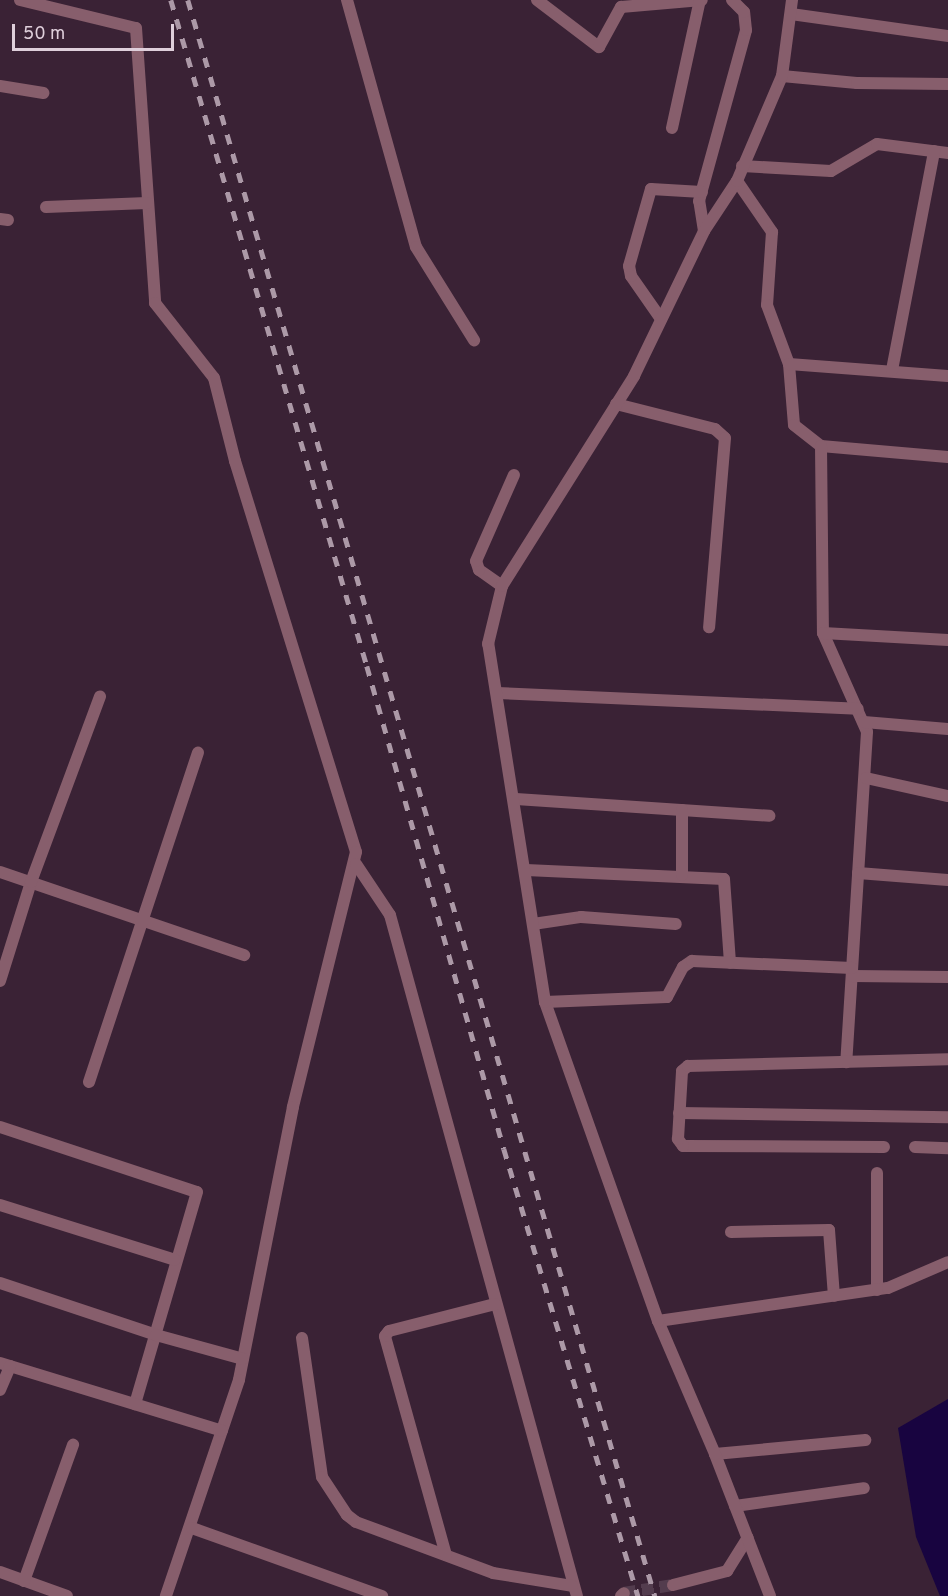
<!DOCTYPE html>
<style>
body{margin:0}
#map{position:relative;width:948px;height:1596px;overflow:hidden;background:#3a2235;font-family:Overpass,sans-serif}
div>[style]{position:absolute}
.water>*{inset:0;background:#180440}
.street-tunnel>*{height:12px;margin-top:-6px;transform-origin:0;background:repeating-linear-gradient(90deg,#533c4e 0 12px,transparent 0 18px)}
.lane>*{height:12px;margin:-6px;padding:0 6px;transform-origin:6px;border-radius:6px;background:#875e6c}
.street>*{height:12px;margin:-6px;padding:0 6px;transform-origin:6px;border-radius:6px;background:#875e6c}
.rail>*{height:4.5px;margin-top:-2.25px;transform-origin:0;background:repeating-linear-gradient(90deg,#ac99a7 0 10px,transparent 0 20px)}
span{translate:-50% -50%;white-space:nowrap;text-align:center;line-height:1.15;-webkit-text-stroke:6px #3a2235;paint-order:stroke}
.scale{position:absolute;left:12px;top:24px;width:162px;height:27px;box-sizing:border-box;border:3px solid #dfcfdb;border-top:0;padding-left:8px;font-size:18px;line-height:21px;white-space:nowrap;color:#dfcfdb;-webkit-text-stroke:4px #3a2235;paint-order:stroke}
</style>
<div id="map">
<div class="water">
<div style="clip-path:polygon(948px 1399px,948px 1596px,940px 1596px,916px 1537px,898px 1428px)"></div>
</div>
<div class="street-tunnel">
<div style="left:624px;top:1593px;width:50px;rotate:-9.3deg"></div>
</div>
<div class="lane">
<div style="left:502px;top:586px;width:28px;rotate:-145deg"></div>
<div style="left:479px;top:570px;width:9px;rotate:-108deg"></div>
<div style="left:476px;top:561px;width:94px;rotate:-66.2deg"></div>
<div style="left:915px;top:1147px;width:33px;rotate:2deg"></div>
</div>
<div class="street">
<div style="left:20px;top:0;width:119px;rotate:13.6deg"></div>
<div style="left:136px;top:28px;width:276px;rotate:86deg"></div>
<div style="left:155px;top:303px;width:95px;rotate:51.8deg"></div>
<div style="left:214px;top:378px;width:86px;rotate:75.8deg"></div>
<div style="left:235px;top:461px;width:409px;rotate:72.8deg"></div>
<div style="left:356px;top:852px;width:263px;rotate:103.9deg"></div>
<div style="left:293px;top:1107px;width:278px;rotate:101.2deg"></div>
<div style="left:239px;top:1380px;width:228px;rotate:108.7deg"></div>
<div style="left:347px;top:0;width:256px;rotate:74.4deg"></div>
<div style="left:416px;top:247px;width:110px;rotate:58.1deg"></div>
<div style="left:537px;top:0;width:78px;rotate:37.2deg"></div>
<div style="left:599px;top:47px;width:46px;rotate:-61.2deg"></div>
<div style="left:621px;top:7px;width:81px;rotate:-4.9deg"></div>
<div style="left:791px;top:14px;width:159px;rotate:8deg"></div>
<div style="left:782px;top:76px;width:75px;rotate:5.3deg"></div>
<div style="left:857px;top:83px;width:91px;rotate:0.6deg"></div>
<div style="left:0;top:86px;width:44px;rotate:9.2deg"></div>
<div style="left:672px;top:128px;width:131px;rotate:-77.7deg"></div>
<div style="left:742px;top:166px;width:89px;rotate:3.2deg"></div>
<div style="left:831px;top:171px;width:53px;rotate:-30.4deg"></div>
<div style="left:877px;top:144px;width:72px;rotate:7.2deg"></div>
<div style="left:737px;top:181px;width:62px;rotate:55.5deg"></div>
<div style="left:772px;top:232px;width:73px;rotate:93.9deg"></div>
<div style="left:767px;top:305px;width:63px;rotate:69.6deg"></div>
<div style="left:789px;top:364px;width:61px;rotate:85.3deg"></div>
<div style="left:794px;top:425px;width:34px;rotate:38deg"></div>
<div style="left:821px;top:446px;width:127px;rotate:5deg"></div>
<div style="left:46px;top:207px;width:101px;rotate:-2.3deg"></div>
<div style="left:0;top:219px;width:8px;rotate:7deg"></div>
<div style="left:704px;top:231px;width:30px;rotate:-99deg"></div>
<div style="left:699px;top:201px;width:177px;rotate:-74.6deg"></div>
<div style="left:746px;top:30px;width:18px;rotate:-96deg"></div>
<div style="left:744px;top:12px;width:17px;rotate:-135deg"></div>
<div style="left:661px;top:319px;width:52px;rotate:-124.9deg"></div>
<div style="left:631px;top:276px;width:10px;rotate:-101deg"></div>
<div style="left:629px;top:266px;width:80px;rotate:-74.1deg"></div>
<div style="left:651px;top:189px;width:51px;rotate:3.4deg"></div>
<div style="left:789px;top:364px;width:159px;rotate:4.3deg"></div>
<div style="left:892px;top:370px;width:223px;rotate:-79.1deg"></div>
<div style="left:616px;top:404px;width:102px;rotate:14.2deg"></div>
<div style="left:715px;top:429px;width:13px;rotate:42deg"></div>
<div style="left:725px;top:438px;width:190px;rotate:94.8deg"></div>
<div style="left:821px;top:446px;width:187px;rotate:89.4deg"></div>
<div style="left:823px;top:633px;width:108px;rotate:66deg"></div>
<div style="left:867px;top:732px;width:331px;rotate:93.6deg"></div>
<div style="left:823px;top:633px;width:125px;rotate:3.2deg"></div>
<div style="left:497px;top:693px;width:361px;rotate:2.5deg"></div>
<div style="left:864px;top:722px;width:84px;rotate:4.8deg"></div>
<div style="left:866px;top:778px;width:84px;rotate:12.4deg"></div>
<div style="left:516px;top:799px;width:254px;rotate:3.8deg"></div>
<div style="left:356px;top:864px;width:61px;rotate:56.3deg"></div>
<div style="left:390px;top:915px;width:706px;rotate:74.65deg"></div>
<div style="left:526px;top:870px;width:198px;rotate:2.6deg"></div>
<div style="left:724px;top:879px;width:84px;rotate:85.9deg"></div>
<div style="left:0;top:872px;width:258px;rotate:18.8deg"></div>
<div style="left:858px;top:873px;width:90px;rotate:4.4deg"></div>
<div style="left:682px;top:875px;width:65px;rotate:-90deg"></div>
<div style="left:533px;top:924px;width:49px;rotate:-8.3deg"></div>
<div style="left:581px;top:917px;width:95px;rotate:4.2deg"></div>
<div style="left:852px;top:976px;width:96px;rotate:0.6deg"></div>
<div style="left:0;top:981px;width:104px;rotate:-72.6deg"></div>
<div style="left:31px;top:882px;width:198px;rotate:-69.6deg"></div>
<div style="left:545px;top:1002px;width:122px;rotate:-2.3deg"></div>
<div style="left:667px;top:997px;width:34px;rotate:-62deg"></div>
<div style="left:683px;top:967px;width:11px;rotate:-34deg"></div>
<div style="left:692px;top:961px;width:160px;rotate:2.5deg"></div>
<div style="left:89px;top:1082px;width:347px;rotate:-71.7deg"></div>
<div style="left:679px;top:1113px;width:269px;rotate:0.9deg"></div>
<div style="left:0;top:1127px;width:207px;rotate:18.3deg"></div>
<div style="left:197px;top:1192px;width:221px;rotate:106.3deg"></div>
<div style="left:884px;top:1147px;width:201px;rotate:-179.7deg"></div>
<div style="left:683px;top:1146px;width:9px;rotate:-126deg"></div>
<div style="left:678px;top:1139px;width:68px;rotate:-86.6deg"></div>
<div style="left:682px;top:1071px;width:8px;rotate:-40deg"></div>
<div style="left:688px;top:1066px;width:260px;rotate:-1.5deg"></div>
<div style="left:0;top:1205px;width:183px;rotate:17.4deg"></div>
<div style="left:731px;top:1232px;width:98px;rotate:-1.2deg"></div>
<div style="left:829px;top:1230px;width:66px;rotate:85.7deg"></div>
<div style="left:0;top:1283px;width:164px;rotate:18.4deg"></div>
<div style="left:156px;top:1335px;width:90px;rotate:15.4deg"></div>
<div style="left:877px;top:1290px;width:117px;rotate:-90deg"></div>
<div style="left:658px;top:1321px;width:232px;rotate:-8.2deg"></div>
<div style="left:888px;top:1288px;width:65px;rotate:-23.4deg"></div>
<div style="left:302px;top:1338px;width:140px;rotate:81.8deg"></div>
<div style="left:322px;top:1477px;width:45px;rotate:56.7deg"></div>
<div style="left:347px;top:1515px;width:11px;rotate:38deg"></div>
<div style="left:356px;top:1522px;width:146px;rotate:20.4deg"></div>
<div style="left:493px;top:1573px;width:80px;rotate:9.3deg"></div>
<div style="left:0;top:1363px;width:232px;rotate:17deg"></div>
<div style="left:0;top:1390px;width:26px;rotate:-67deg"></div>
<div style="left:715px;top:1454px;width:151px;rotate:-5.3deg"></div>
<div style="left:735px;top:1506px;width:130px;rotate:-7.9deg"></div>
<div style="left:192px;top:1528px;width:202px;rotate:19.7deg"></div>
<div style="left:446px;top:1555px;width:227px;rotate:-105.6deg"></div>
<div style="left:385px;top:1336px;width:6px;rotate:-51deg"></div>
<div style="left:389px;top:1331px;width:109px;rotate:-14.3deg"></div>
<div style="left:0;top:1572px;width:71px;rotate:19.7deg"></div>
<div style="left:24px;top:1581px;width:145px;rotate:-70.2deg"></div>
<div style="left:673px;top:1585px;width:56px;rotate:-14.5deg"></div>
<div style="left:727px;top:1571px;width:39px;rotate:-58deg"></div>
<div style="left:621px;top:1596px;width:4px;rotate:-45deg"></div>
<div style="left:770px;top:1596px;width:152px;rotate:-111.2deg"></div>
<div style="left:715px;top:1454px;width:145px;rotate:-113.2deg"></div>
<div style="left:658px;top:1321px;width:338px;rotate:-109.5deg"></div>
<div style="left:545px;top:1002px;width:363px;rotate:-99deg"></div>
<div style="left:488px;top:644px;width:60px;rotate:-76.4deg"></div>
<div style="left:502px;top:586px;width:248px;rotate:-57.8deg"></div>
<div style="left:634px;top:376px;width:161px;rotate:-64.2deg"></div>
<div style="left:704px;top:231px;width:60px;rotate:-56.6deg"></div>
<div style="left:737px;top:181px;width:114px;rotate:-66.8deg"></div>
<div style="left:782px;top:76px;width:77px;rotate:-82.5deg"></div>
</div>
<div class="rail">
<div style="left:171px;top:0;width:694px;rotate:73.6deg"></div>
<div style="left:367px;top:666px;width:502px;rotate:74.16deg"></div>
<div style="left:504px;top:1149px;width:467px;rotate:73.3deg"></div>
<div style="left:188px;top:0;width:1663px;rotate:73.69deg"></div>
</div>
<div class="scale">50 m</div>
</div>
